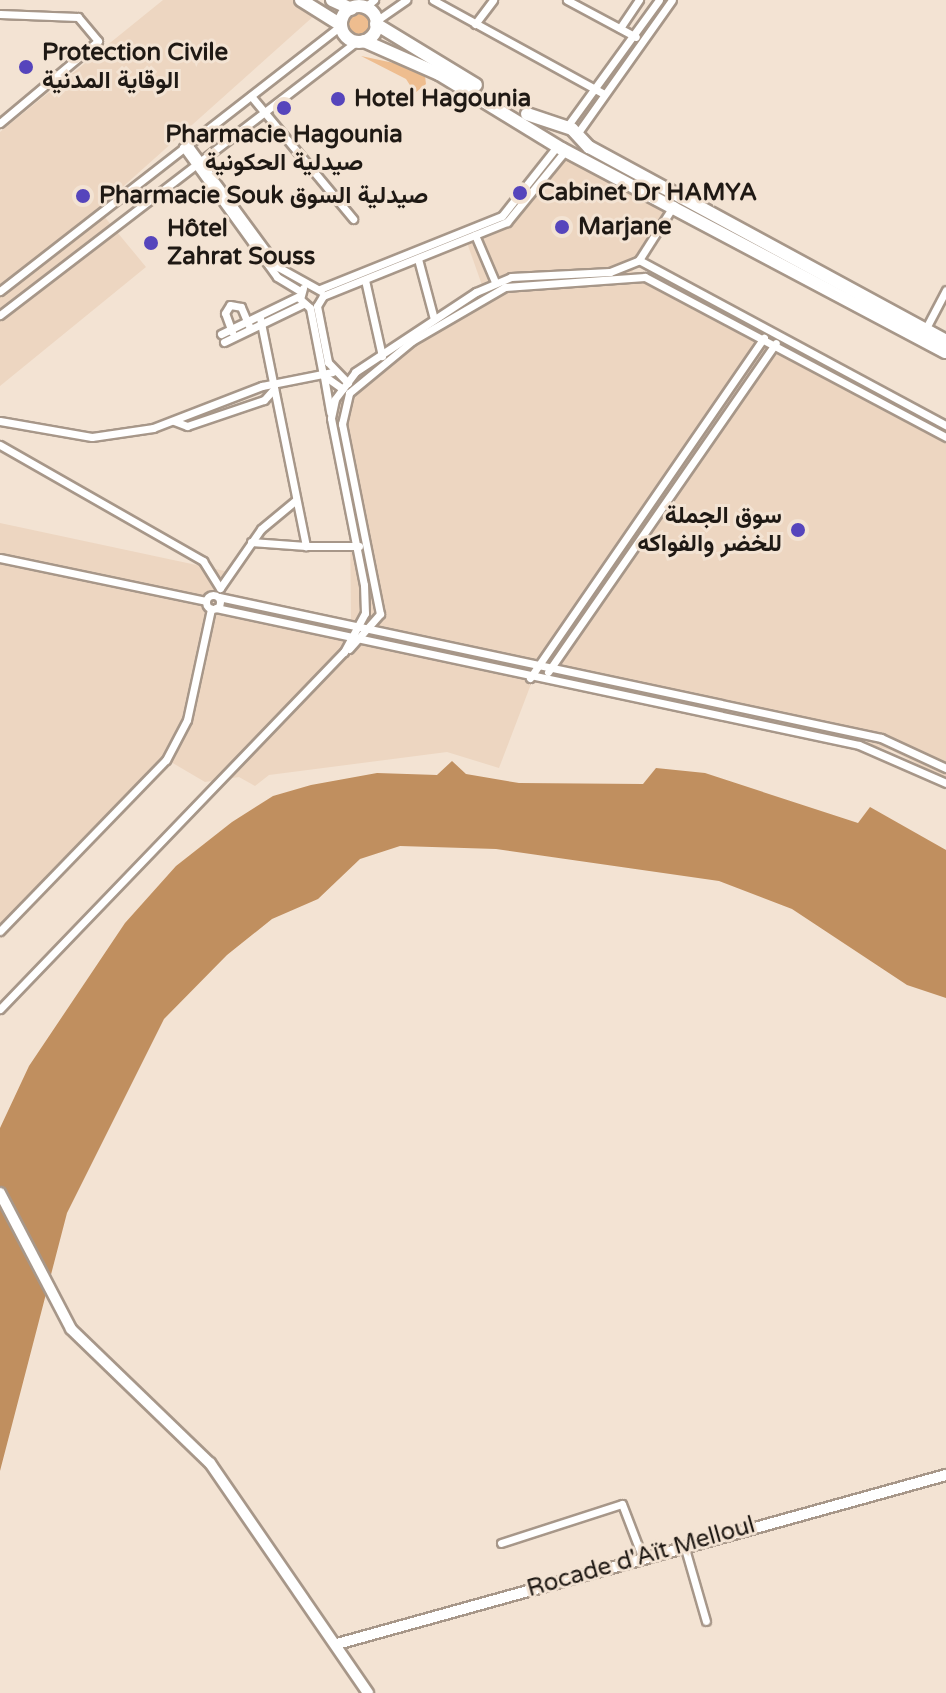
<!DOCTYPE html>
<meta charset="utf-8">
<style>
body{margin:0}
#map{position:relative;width:946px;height:1693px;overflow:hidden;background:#f3e3d3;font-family:"Varela Round",Vazirmatn,sans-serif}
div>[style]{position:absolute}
.built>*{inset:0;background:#edd6c1}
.green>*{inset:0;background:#eebd8f}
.round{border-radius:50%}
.water>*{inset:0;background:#c08f5f}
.roads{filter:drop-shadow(2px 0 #a79789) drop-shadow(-2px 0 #a79789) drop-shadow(0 2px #a79789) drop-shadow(0 -2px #a79789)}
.street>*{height:7px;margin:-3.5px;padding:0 3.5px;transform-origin:3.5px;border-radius:3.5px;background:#fff}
.street>.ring{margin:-3.5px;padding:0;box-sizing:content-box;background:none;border:7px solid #fff;border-radius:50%}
.secondary>*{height:10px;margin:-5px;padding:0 5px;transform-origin:5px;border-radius:5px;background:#fff}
.primary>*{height:12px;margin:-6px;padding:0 6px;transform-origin:6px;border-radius:6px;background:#fff}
.primary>.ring{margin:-6px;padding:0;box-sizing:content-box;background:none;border:12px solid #fff;border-radius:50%}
.dots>*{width:22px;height:22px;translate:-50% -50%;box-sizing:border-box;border:4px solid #f3e3d3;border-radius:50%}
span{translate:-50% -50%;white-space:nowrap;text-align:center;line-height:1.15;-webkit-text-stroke:6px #f3e3d3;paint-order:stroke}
.poi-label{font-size:24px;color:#1f1914;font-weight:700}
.left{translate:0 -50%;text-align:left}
.right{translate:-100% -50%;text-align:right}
.street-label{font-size:24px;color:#1f1914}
</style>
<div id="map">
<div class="built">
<div style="clip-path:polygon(163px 0,294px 0,316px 14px,98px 209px,146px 267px,0 386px,0 132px)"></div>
<div style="clip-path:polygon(566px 156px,677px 210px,632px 272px,657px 274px,946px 432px,946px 779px,891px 750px,536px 671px,499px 768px,447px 752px,269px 775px,255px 786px,239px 777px,205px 782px,171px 762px,0 927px,0 523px,234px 573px,224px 592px,351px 620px,350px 517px,334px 419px,341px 386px,483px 288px,465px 237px,508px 219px)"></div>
</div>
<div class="green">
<div class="round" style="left:346px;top:13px;width:24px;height:24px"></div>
<div style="clip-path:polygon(361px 56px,403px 65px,425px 76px,426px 84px,415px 93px,406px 79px)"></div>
</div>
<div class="water">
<div style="clip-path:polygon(452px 761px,466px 774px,519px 783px,643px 784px,656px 768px,705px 773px,858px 823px,870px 807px,946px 850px,946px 998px,907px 985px,792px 909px,719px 881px,496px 849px,400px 846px,360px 859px,318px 899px,272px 919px,227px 955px,164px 1019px,67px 1213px,0 1471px,0 1128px,29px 1066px,125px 923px,176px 866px,232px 822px,273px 796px,311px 785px,377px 773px,437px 775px)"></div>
</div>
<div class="roads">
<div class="street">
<div style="left:433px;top:0;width:195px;rotate:28.8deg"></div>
<div style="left:567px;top:0;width:78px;rotate:28.2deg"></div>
<div style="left:364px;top:8px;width:13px;rotate:-39deg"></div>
<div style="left:0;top:14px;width:78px;rotate:2.2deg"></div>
<div style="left:78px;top:17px;width:31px;rotate:50deg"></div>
<div style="left:98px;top:41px;width:128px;rotate:140.1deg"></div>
<div style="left:376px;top:21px;width:37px;rotate:-35deg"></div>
<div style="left:475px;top:24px;width:30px;rotate:-53deg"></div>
<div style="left:620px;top:28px;width:34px;rotate:-56deg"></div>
<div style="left:251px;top:96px;width:160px;rotate:50.3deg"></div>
<div style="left:566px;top:128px;width:158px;rotate:-54deg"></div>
<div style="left:577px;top:134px;width:164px;rotate:-54.7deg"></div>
<div style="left:187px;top:143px;width:154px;rotate:53.7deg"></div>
<div style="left:278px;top:267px;width:49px;rotate:29.2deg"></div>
<div style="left:183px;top:147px;width:160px;rotate:54.1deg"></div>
<div style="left:277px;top:277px;width:27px;rotate:31deg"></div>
<div style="left:475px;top:235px;width:51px;rotate:66.9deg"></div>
<div style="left:418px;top:259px;width:62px;rotate:75.1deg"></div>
<div style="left:639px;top:260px;width:65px;rotate:-57.5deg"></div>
<div style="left:365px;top:280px;width:78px;rotate:77.4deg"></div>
<div style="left:303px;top:288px;width:11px;rotate:105deg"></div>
<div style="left:300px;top:299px;width:13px;rotate:42deg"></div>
<div style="left:310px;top:308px;width:68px;rotate:79deg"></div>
<div style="left:323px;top:375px;width:24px;rotate:35deg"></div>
<div style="left:320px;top:289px;width:196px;rotate:-21.9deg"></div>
<div style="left:502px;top:216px;width:90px;rotate:-51.7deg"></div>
<div style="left:0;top:291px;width:432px;rotate:-37.9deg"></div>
<div style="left:0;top:315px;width:449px;rotate:-37.5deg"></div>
<div style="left:260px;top:318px;width:233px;rotate:78.6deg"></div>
<div style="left:306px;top:546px;width:53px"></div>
<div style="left:925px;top:330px;width:45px;rotate:-62.3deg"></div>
<div style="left:232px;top:332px;width:20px;rotate:-110deg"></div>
<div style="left:225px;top:313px;width:9px;rotate:-58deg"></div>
<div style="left:230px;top:305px;width:11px;rotate:10deg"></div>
<div style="left:241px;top:307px;width:21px;rotate:67deg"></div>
<div style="left:221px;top:334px;width:87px;rotate:-26deg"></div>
<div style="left:224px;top:342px;width:88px;rotate:-25.7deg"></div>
<div style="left:324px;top:377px;width:36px;rotate:80deg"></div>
<div style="left:348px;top:383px;width:29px;rotate:-134deg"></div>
<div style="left:328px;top:362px;width:57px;rotate:-101.1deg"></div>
<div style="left:317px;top:306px;width:12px;rotate:-59deg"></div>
<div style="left:323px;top:296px;width:198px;rotate:-21.9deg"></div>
<div style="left:507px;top:222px;width:93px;rotate:-50.7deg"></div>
<div style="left:0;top:421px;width:93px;rotate:9.9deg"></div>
<div style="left:92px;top:437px;width:62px;rotate:-8.4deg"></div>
<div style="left:153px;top:428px;width:117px;rotate:-21.1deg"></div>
<div style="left:262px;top:386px;width:72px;rotate:-11.2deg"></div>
<div style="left:174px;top:421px;width:14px;rotate:21deg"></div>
<div style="left:187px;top:426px;width:81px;rotate:-18.7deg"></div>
<div style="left:264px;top:400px;width:15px;rotate:-48deg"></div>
<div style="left:0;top:445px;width:234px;rotate:29.7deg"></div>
<div style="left:203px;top:561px;width:32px;rotate:58deg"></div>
<div style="left:251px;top:542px;width:55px;rotate:4.2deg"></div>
<div style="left:0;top:558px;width:210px;rotate:11.8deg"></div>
<div style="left:220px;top:588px;width:72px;rotate:-55.2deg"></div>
<div style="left:261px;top:529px;width:45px;rotate:-39.6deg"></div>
<div class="ring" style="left:206px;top:595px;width:7px;height:7px"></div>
<div style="left:219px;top:597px;width:677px;rotate:12.02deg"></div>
<div style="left:881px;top:738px;width:72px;rotate:24.8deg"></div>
<div style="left:216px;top:608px;width:657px;rotate:12.03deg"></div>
<div style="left:859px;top:745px;width:95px;rotate:23.6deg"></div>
<div style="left:349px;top:649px;width:47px;rotate:-48.5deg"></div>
<div style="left:380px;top:614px;width:194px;rotate:-101.3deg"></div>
<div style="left:342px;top:424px;width:32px;rotate:-77deg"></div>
<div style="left:349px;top:393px;width:82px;rotate:-39.5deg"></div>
<div style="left:412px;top:341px;width:108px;rotate:-30.1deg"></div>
<div style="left:505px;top:287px;width:140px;rotate:-4.1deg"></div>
<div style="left:645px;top:277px;width:341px;rotate:28deg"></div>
<div style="left:548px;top:672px;width:400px;rotate:-55.3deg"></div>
<div style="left:530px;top:678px;width:413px;rotate:-55.5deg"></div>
<div style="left:0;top:931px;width:238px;rotate:-45.9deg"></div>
<div style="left:166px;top:760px;width:45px;rotate:-62.3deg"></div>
<div style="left:187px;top:720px;width:114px;rotate:-77.8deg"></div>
<div style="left:0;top:1009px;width:496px;rotate:-46.1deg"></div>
<div style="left:344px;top:652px;width:44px;rotate:-61.7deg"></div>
<div style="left:365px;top:613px;width:28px;rotate:-92deg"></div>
<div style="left:364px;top:585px;width:170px;rotate:-101.2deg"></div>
<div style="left:331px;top:418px;width:19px;rotate:-78deg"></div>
<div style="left:335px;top:399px;width:34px;rotate:-53deg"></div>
<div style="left:355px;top:372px;width:145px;rotate:-33.5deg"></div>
<div style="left:476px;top:292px;width:38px;rotate:-23deg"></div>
<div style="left:511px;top:277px;width:99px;rotate:-2.9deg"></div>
<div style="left:610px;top:272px;width:31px;rotate:-22deg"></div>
<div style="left:639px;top:260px;width:349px;rotate:28.3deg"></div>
<div style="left:501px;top:1543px;width:127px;rotate:-17.9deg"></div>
<div style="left:622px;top:1504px;width:56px;rotate:69deg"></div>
<div style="left:684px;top:1545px;width:79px;rotate:73.9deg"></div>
</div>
<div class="secondary">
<div style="left:0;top:1193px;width:153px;rotate:62.4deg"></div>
<div style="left:71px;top:1329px;width:193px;rotate:44deg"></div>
<div style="left:210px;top:1463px;width:279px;rotate:55.5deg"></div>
<div style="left:337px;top:1644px;width:632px;rotate:-15.51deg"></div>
</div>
<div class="primary">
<div style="left:301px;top:0;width:47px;rotate:32deg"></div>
<div style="left:332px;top:0;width:21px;rotate:25deg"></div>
<div class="ring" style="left:341px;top:6px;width:24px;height:24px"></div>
<div style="left:376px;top:24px;width:117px;rotate:31.4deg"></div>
<div style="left:364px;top:41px;width:82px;rotate:23.7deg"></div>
<div style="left:439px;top:74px;width:144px;rotate:31.4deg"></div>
<div style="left:562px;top:149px;width:434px;rotate:27.9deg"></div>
<div style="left:527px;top:114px;width:47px;rotate:18.4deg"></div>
<div style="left:572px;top:129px;width:25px;rotate:47deg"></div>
<div style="left:589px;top:147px;width:406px;rotate:28.5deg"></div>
</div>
</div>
<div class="dots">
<div style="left:26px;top:67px;background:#5645bc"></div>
<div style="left:338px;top:99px;background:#5645bc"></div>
<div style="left:284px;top:108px;background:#5645bc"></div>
<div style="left:520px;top:193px;background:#5645bc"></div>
<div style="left:83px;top:196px;background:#5645bc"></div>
<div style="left:562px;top:227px;background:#5645bc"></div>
<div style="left:151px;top:243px;background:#5645bc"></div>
<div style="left:798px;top:530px;background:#5645bc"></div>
</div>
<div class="poi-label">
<span class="left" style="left:42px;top:67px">Protection Civile<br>الوقاية المدنية</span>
<span class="left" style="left:354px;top:99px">Hotel Hagounia</span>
<span style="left:284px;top:149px">Pharmacie Hagounia<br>صيدلية الحكونية</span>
<span class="left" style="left:538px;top:193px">Cabinet Dr HAMYA</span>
<span class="left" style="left:99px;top:196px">Pharmacie Souk صيدلية السوق</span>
<span class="left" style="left:578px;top:227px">Marjane</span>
<span class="left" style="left:167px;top:243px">Hôtel<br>Zahrat Souss</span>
<span class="right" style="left:782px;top:530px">سوق الجملة<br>للخضر والفواكه</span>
</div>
<div class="street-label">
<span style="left:641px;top:1557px;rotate:-16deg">Rocade d'Aït Melloul</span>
</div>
</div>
